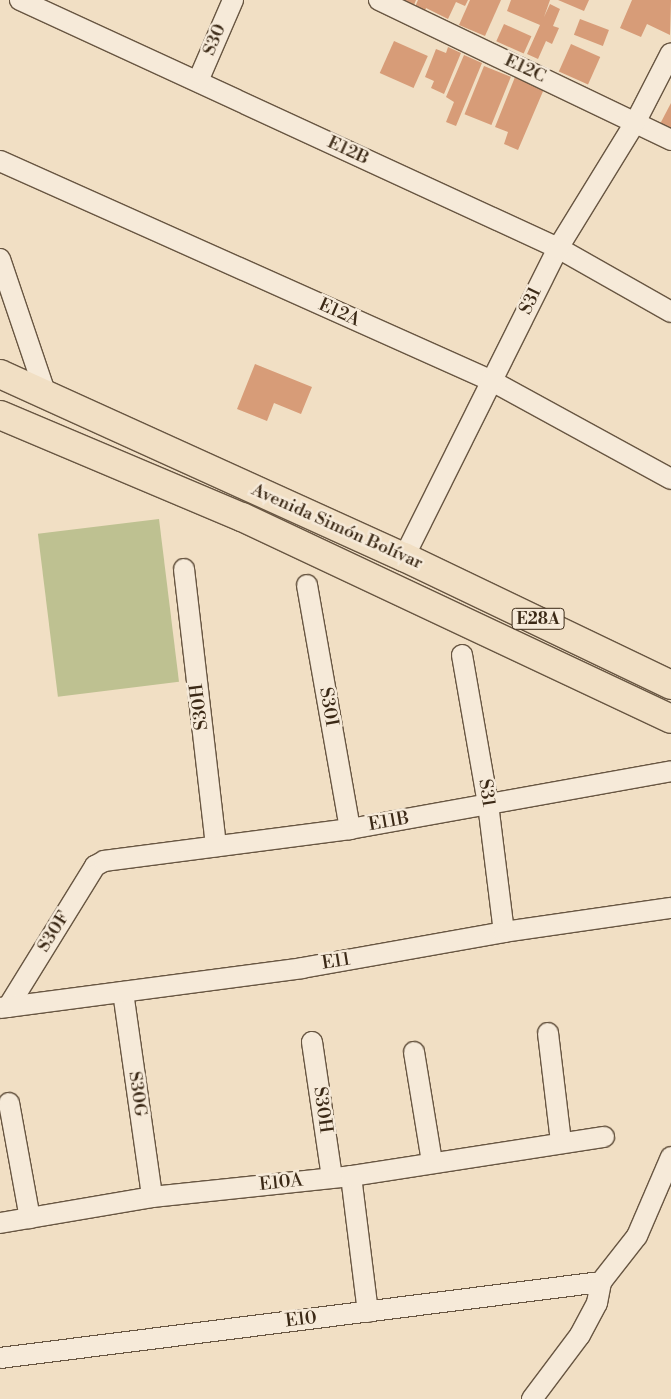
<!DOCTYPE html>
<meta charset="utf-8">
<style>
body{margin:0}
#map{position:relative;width:671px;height:1399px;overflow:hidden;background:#f1dfc4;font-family:"Libre Bodoni",serif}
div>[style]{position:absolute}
.green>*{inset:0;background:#bec191;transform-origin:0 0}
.building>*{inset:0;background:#d79c78;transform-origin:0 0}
.roads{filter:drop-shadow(1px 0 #685642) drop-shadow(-1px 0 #685642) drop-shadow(0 1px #685642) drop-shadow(0 -1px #685642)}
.minor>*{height:20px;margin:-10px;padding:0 10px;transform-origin:10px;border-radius:10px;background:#f6ead9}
.trunk>*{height:28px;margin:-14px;padding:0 14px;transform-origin:14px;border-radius:14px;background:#f1dfc4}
span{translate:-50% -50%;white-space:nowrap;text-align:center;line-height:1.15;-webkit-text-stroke:5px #f6ead9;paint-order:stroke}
.shield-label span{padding:1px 4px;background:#f6ead9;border:1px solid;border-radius:4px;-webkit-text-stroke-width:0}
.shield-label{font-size:16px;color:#3b2916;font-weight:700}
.street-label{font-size:18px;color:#3b2916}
</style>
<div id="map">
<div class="green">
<div style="left:159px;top:519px;width:164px;height:122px;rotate:83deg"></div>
</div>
<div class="building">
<div style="clip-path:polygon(404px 0,416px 0,414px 5px)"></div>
<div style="clip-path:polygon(418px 0,468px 0,465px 6px,456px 2px,448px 19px,426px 8px,425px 11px,415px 7px)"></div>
<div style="clip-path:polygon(470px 0,501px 0,485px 36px,459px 25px)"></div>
<div style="clip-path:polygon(511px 0,550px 0,544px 17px,550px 4px,560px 9px,553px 26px,559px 28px,552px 44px,546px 41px,538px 59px,527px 54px,540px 25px,507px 11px)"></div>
<div style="clip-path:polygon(558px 0,589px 0,584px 11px)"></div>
<div style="clip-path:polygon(632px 0,671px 0,670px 35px,647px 24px,641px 37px,620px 28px)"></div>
<div style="left:580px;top:19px;width:31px;height:17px;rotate:21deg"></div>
<div style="left:504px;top:24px;width:30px;height:19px;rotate:24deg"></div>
<div style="left:394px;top:41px;width:37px;height:35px;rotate:24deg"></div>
<div style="left:571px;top:44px;width:32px;height:30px;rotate:24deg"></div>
<div style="clip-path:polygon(448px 47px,461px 53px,444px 94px,431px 88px,434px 81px,425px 77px,436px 49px,446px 53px)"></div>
<div style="clip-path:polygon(464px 55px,482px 63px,456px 126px,446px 122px,454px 102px,446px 97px)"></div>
<div style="left:484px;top:66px;width:29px;height:52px;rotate:22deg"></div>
<div style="clip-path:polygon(515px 77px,544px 89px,518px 150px,504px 144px,508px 132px,495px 127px)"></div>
<div style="clip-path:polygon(671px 103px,671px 130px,660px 124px)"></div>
<div style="clip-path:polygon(255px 364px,312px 387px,301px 414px,274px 403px,267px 421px,237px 409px)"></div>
</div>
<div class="roads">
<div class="minor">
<div style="left:20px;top:0;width:592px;rotate:24.75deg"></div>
<div style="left:558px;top:248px;width:130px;rotate:29.5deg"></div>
<div style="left:379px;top:0;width:324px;rotate:25.6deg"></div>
<div style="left:198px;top:81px;width:88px;rotate:-66.6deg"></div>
<div style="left:0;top:161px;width:539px;rotate:24.09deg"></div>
<div style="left:492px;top:381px;width:204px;rotate:28.7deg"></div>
<div style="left:0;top:259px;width:144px;rotate:71.3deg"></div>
<div style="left:404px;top:557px;width:345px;rotate:-63.5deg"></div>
<div style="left:558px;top:248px;width:149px;rotate:-58.4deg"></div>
<div style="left:636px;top:121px;width:76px;rotate:-62.8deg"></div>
<div style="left:184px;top:569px;width:279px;rotate:83.4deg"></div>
<div style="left:307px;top:585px;width:248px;rotate:80deg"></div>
<div style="left:462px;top:655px;width:151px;rotate:80.1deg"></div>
<div style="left:488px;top:804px;width:129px;rotate:82.9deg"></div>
<div style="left:123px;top:992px;width:207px;rotate:81.9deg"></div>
<div style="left:8px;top:1007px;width:166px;rotate:-58.3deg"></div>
<div style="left:95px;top:866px;width:10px;rotate:-29deg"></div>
<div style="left:104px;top:861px;width:248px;rotate:-7.4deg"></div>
<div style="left:350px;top:829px;width:326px;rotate:-10.2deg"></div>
<div style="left:0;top:1008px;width:305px;rotate:-7.5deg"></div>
<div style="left:302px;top:968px;width:205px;rotate:-10.1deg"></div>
<div style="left:504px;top:932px;width:169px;rotate:-8.2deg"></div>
<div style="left:548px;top:1033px;width:110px;rotate:83.2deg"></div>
<div style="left:312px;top:1042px;width:137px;rotate:81.6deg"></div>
<div style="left:414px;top:1052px;width:111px;rotate:80.7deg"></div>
<div style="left:9px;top:1103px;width:117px;rotate:79.7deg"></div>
<div style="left:351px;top:1176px;width:137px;rotate:82.9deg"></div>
<div style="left:0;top:1223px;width:154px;rotate:-9.7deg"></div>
<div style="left:152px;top:1197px;width:200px;rotate:-6deg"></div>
<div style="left:351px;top:1176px;width:256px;rotate:-8.8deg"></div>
<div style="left:0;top:1358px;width:606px;rotate:-7.21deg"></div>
<div style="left:532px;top:1399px;width:80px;rotate:-53.1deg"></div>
<div style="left:580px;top:1335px;width:36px;rotate:-62deg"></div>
<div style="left:597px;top:1303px;width:21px;rotate:-79deg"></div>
<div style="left:601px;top:1282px;width:58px;rotate:-52deg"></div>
<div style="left:637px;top:1236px;width:86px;rotate:-66.7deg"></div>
</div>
<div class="trunk">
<div style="left:0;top:374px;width:444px;rotate:24.4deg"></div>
<div style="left:404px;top:557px;width:296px;rotate:25.6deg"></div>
<div style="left:0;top:415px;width:263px;rotate:22.9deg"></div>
<div style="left:242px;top:517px;width:474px;rotate:25.2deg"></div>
</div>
</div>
<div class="shield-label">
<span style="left:538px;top:619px">E28A</span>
</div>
<div class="street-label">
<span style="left:215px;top:40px;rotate:-67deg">S30</span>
<span style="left:525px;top:69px;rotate:25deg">E12C</span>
<span style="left:348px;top:151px;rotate:25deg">E12B</span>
<span style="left:531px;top:301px;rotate:-64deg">S31</span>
<span style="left:339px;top:313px;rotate:24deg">E12A</span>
<span style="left:337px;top:527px;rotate:24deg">Avenida Simón Bolívar</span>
<span style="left:200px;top:707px;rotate:-97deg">S30H</span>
<span style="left:328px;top:707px;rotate:80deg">S30I</span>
<span style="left:486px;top:793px;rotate:81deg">S31</span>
<span style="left:389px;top:822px;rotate:-10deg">E11B</span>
<span style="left:54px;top:932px;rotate:-58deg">S30F</span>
<span style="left:336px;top:962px;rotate:-9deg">E11</span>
<span style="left:137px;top:1094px;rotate:82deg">S30G</span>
<span style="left:322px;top:1110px;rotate:82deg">S30H</span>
<span style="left:281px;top:1183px;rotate:-6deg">E10A</span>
<span style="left:301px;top:1320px;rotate:-7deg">E10</span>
</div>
</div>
